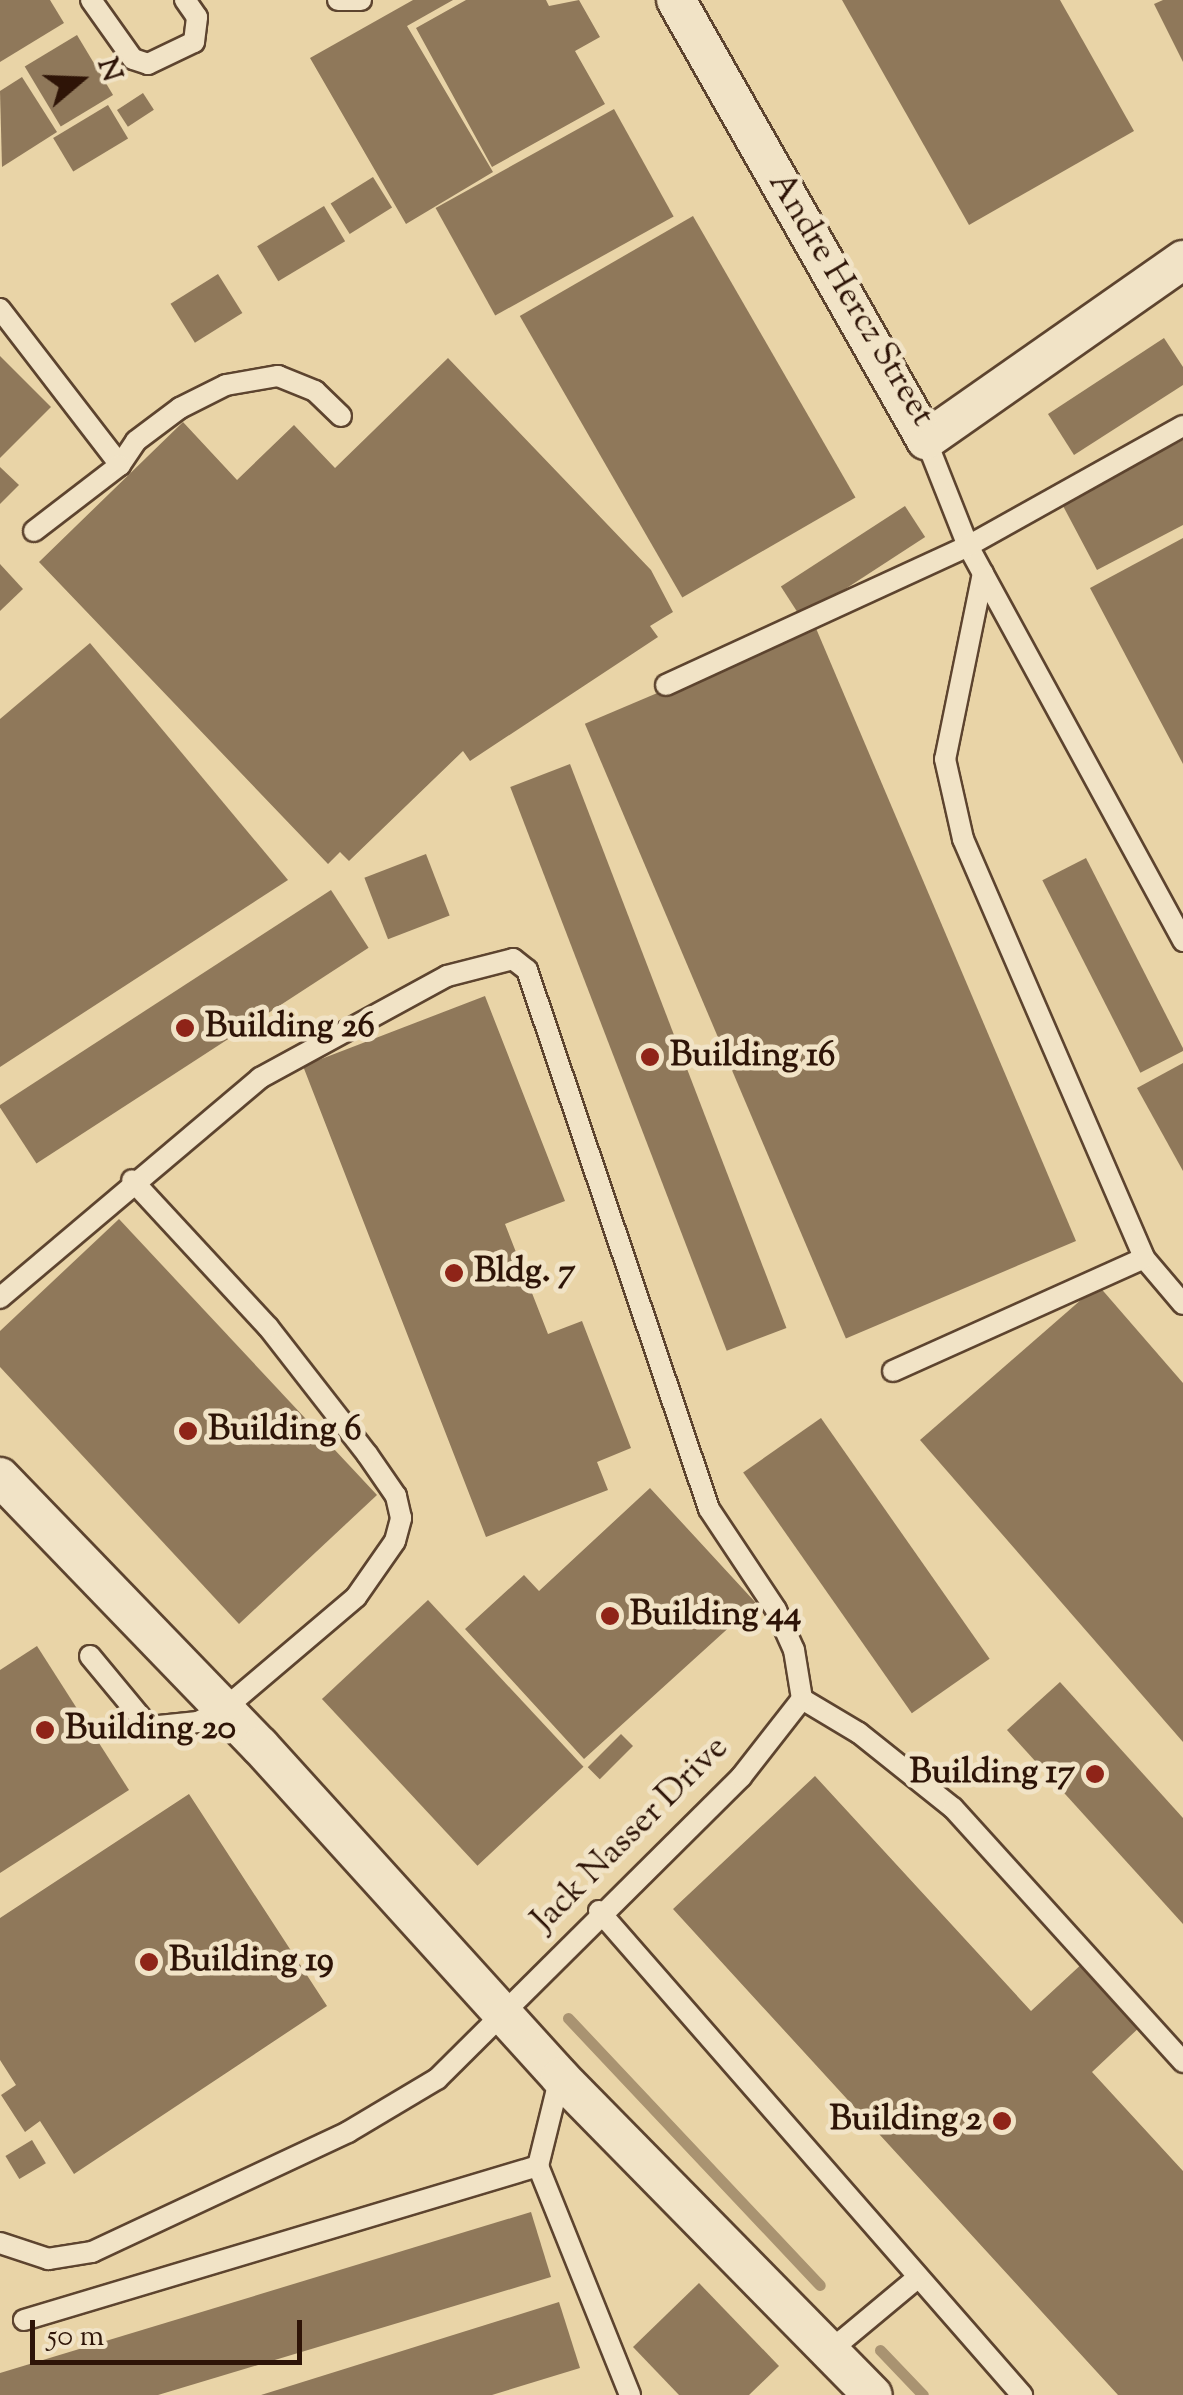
<!DOCTYPE html>
<style>
body{margin:0}
#map{position:relative;width:1183px;height:2395px;overflow:hidden;background:#e9d4a7;font-family:"Sorts Mill Goudy",serif}
div>[style]{position:absolute}
.stream>*{height:11px;margin:-5.5px;padding:0 5.5px;transform-origin:5.5px;border-radius:5.5px;background:#a99371}
.building>*{inset:0;background:#8f785a;transform-origin:0 0}
.roads{filter:drop-shadow(2px 0 #5d442f) drop-shadow(-2px 0 #5d442f) drop-shadow(0 2px #5d442f) drop-shadow(0 -2px #5d442f)}
.service>*{height:20px;margin:-10px;padding:0 10px;transform-origin:10px;border-radius:10px;background:#f1e3c6}
.minor>*{height:38px;margin:-19px;padding:0 19px;transform-origin:19px;border-radius:19px;background:#f1e3c6}
.dots>*{width:28px;height:28px;translate:-50% -50%;box-sizing:border-box;border:5px solid #f1e3c6;border-radius:50%}
span{translate:-50% -50%;white-space:nowrap;text-align:center;line-height:1.15;-webkit-text-stroke:10px #f1e3c6;paint-order:stroke}
.street-label{font-size:35px;color:#2e1407}
.poi-label{font-size:35px;color:#2e1407;font-weight:700}
.left{translate:0 -50%;text-align:left}
.right{translate:-100% -50%;text-align:right}
.north{position:absolute;left:30px;top:30px;width:100px;height:100px;-webkit-text-stroke:8px #f1e3c6;paint-order:stroke;rotate:71deg;font-size:28px;font-weight:700;line-height:40px;text-align:center;color:#2e1407}
.north::after{content:'';display:block;margin:auto;width:35px;height:45px;background:#2e1407;clip-path:polygon(50% 0,100% 100%,50% 72%,0 100%)}
.scale{position:absolute;left:30px;top:2320px;width:272px;height:45px;box-sizing:border-box;border:5px solid #2e1407;border-top:0;padding-left:12px;font-size:30px;line-height:35px;white-space:nowrap;color:#2e1407;-webkit-text-stroke:8px #f1e3c6;paint-order:stroke}
</style>
<div id="map">
<div class="stream">
<div style="left:568px;top:2018px;width:367px;rotate:46.7deg"></div>
<div style="left:880px;top:2350px;width:62px;rotate:46.3deg"></div>
</div>
<div class="building">
<div style="clip-path:polygon(0 0,50px 0,64px 23px,0 62px)"></div>
<div style="clip-path:polygon(413px 0,453px 0,407px 26px,493px 172px,406px 224px,310px 58px)"></div>
<div style="clip-path:polygon(466px 0,546px 0,549px 6px,579px 0,600px 37px,575px 51px,605px 104px,492px 167px,416px 28px)"></div>
<div style="clip-path:polygon(842px 0,1060px 0,1134px 131px,969px 225px)"></div>
<div style="clip-path:polygon(1163px 0,1183px 0,1183px 62px,1154px 4px)"></div>
<div style="left:77px;top:35px;width:70px;height:61px;rotate:59deg"></div>
<div style="clip-path:polygon(22px 77px,57px 132px,2px 167px,0 91px)"></div>
<div style="left:143px;top:93px;width:20px;height:31px;rotate:57deg"></div>
<div style="left:108px;top:105px;width:39px;height:64px;rotate:59deg"></div>
<div style="left:614px;top:109px;width:123px;height:204px;rotate:61deg"></div>
<div style="left:373px;top:177px;width:36px;height:50px;rotate:58deg"></div>
<div style="left:324px;top:206px;width:41px;height:78px;rotate:59deg"></div>
<div style="left:693px;top:216px;width:325px;height:200px;rotate:60deg"></div>
<div style="left:218px;top:274px;width:46px;height:56px;rotate:58deg"></div>
<div style="clip-path:polygon(1164px 338px,1183px 367px,1183px 385px,1074px 455px,1048px 414px)"></div>
<div style="clip-path:polygon(0 356px,51px 407px,0 458px)"></div>
<div style="clip-path:polygon(448px 358px,651px 570px,673px 612px,650px 626px,658px 637px,470px 761px,463px 751px,349px 861px,340px 852px,328px 864px,39px 562px,183px 422px,237px 480px,294px 425px,335px 468px)"></div>
<div style="clip-path:polygon(1183px 440px,1183px 525px,1097px 570px,1062px 504px)"></div>
<div style="clip-path:polygon(0 467px,19px 485px,0 504px)"></div>
<div style="left:905px;top:506px;width:37px;height:148px;rotate:57deg"></div>
<div style="clip-path:polygon(1183px 538px,1183px 764px,1090px 588px)"></div>
<div style="clip-path:polygon(0 564px,23px 589px,0 611px)"></div>
<div style="left:815px;top:626px;width:668px;height:250px;rotate:67deg"></div>
<div style="clip-path:polygon(90px 643px,288px 880px,0 1067px,0 719px)"></div>
<div style="left:570px;top:764px;width:604px;height:64px;rotate:69deg"></div>
<div style="left:426px;top:854px;width:66px;height:66px;rotate:69deg"></div>
<div style="left:1086px;top:858px;width:216px;height:49px;rotate:63deg"></div>
<div style="left:331px;top:890px;width:69px;height:396px;rotate:57deg"></div>
<div style="clip-path:polygon(485px 996px,565px 1201px,505px 1224px,548px 1334px,582px 1321px,631px 1448px,597px 1462px,608px 1490px,486px 1537px,303px 1066px)"></div>
<div style="clip-path:polygon(1183px 1063px,1183px 1171px,1137px 1088px)"></div>
<div style="clip-path:polygon(119px 1219px,377px 1495px,239px 1624px,0 1367px,0 1331px)"></div>
<div style="clip-path:polygon(1098px 1285px,1183px 1383px,1183px 1742px,920px 1440px)"></div>
<div style="left:821px;top:1418px;width:294px;height:95px;rotate:55deg"></div>
<div style="clip-path:polygon(650px 1488px,756px 1603px,584px 1759px,465px 1629px,524px 1575px,539px 1591px)"></div>
<div style="left:428px;top:1600px;width:228px;height:145px;rotate:47deg"></div>
<div style="clip-path:polygon(37px 1646px,129px 1790px,0 1873px,0 1670px)"></div>
<div style="clip-path:polygon(1060px 1682px,1183px 1818px,1183px 1924px,1007px 1730px)"></div>
<div style="left:621px;top:1734px;width:17px;height:47px;rotate:45deg"></div>
<div style="clip-path:polygon(815px 1776px,1031px 2011px,1085px 1961px,1143px 2024px,1092px 2072px,1183px 2171px,1183px 2395px,1118px 2395px,673px 1909px)"></div>
<div style="clip-path:polygon(189px 1794px,327px 2006px,74px 2174px,40px 2121px,25px 2132px,1px 2095px,16px 2085px,0 2060px,0 1918px)"></div>
<div style="left:32px;top:2140px;width:27px;height:31px;rotate:59deg"></div>
<div style="clip-path:polygon(531px 2212px,551px 2277px,158px 2395px,0 2395px,0 2373px)"></div>
<div style="clip-path:polygon(699px 2283px,779px 2366px,749px 2395px,679px 2395px,633px 2347px)"></div>
<div style="clip-path:polygon(559px 2302px,580px 2368px,492px 2395px,261px 2395px)"></div>
</div>
<div class="roads">
<div class="service">
<div style="left:91px;top:0;width:72px;rotate:54.6deg"></div>
<div style="left:133px;top:59px;width:16px;rotate:18deg"></div>
<div style="left:148px;top:64px;width:51px;rotate:-25.6deg"></div>
<div style="left:194px;top:42px;width:25px;rotate:-83deg"></div>
<div style="left:197px;top:17px;width:21px;rotate:-125deg"></div>
<div style="left:338px;top:0;width:23px"></div>
<div style="left:0;top:309px;width:197px;rotate:52.4deg"></div>
<div style="left:120px;top:465px;width:29px;rotate:-56deg"></div>
<div style="left:136px;top:441px;width:55px;rotate:-36.9deg"></div>
<div style="left:180px;top:408px;width:51px;rotate:-26.6deg"></div>
<div style="left:226px;top:385px;width:53px;rotate:-9.8deg"></div>
<div style="left:278px;top:376px;width:40px;rotate:22deg"></div>
<div style="left:315px;top:391px;width:36px;rotate:44deg"></div>
<div style="left:926px;top:440px;width:114px;rotate:68.4deg"></div>
<div style="left:968px;top:546px;width:450px;rotate:61.4deg"></div>
<div style="left:34px;top:531px;width:108px;rotate:-37.5deg"></div>
<div style="left:983px;top:573px;width:190px;rotate:101.5deg"></div>
<div style="left:945px;top:759px;width:82px;rotate:77.3deg"></div>
<div style="left:963px;top:839px;width:456px;rotate:66.6deg"></div>
<div style="left:1144px;top:1258px;width:60px;rotate:49.7deg"></div>
<div style="left:666px;top:685px;width:332px;rotate:-24.7deg"></div>
<div style="left:968px;top:546px;width:246px;rotate:-29.2deg"></div>
<div style="left:0;top:1298px;width:341px;rotate:-40.2deg"></div>
<div style="left:260px;top:1078px;width:213px;rotate:-28.6deg"></div>
<div style="left:447px;top:976px;width:68px;rotate:-14.4deg"></div>
<div style="left:513px;top:959px;width:18px;rotate:38deg"></div>
<div style="left:527px;top:970px;width:569px;rotate:71.34deg"></div>
<div style="left:709px;top:1509px;width:121px;rotate:56.4deg"></div>
<div style="left:776px;top:1610px;width:44px;rotate:65.8deg"></div>
<div style="left:794px;top:1650px;width:50px;rotate:80.7deg"></div>
<div style="left:802px;top:1699px;width:66px;rotate:30.8deg"></div>
<div style="left:859px;top:1733px;width:120px;rotate:38.6deg"></div>
<div style="left:953px;top:1808px;width:343px;rotate:47.8deg"></div>
<div style="left:893px;top:1371px;width:275px;rotate:-24.2deg"></div>
<div style="left:90px;top:1656px;width:92px;rotate:50.3deg"></div>
<div style="left:149px;top:1727px;width:49px;rotate:-5.8deg"></div>
<div style="left:198px;top:1722px;width:29px;rotate:-27deg"></div>
<div style="left:224px;top:1709px;width:173px;rotate:-40.3deg"></div>
<div style="left:356px;top:1597px;width:68px;rotate:-55.1deg"></div>
<div style="left:395px;top:1541px;width:24px;rotate:-75deg"></div>
<div style="left:401px;top:1518px;width:23px;rotate:-103deg"></div>
<div style="left:396px;top:1496px;width:51px;rotate:-124.6deg"></div>
<div style="left:367px;top:1454px;width:161px;rotate:-127.9deg"></div>
<div style="left:268px;top:1327px;width:200px;rotate:-132.8deg"></div>
<div style="left:599px;top:1911px;width:643px;rotate:48.85deg"></div>
<div style="left:560px;top:2077px;width:92px;rotate:103.9deg"></div>
<div style="left:538px;top:2166px;width:247px;rotate:68.1deg"></div>
<div style="left:0;top:2243px;width:51px;rotate:18.4deg"></div>
<div style="left:48px;top:2259px;width:45px;rotate:-9deg"></div>
<div style="left:92px;top:2252px;width:283px;rotate:-25.1deg"></div>
<div style="left:348px;top:2132px;width:104px;rotate:-30.8deg"></div>
<div style="left:437px;top:2079px;width:429px;rotate:-44.8deg"></div>
<div style="left:741px;top:1777px;width:99px;rotate:-52deg"></div>
<div style="left:24px;top:2320px;width:537px;rotate:-16.68deg"></div>
<div style="left:832px;top:2349px;width:109px;rotate:-39.8deg"></div>
</div>
<div class="minor">
<div style="left:676px;top:0;width:506px;rotate:60.4deg"></div>
<div style="left:926px;top:440px;width:314px;rotate:-35deg"></div>
<div style="left:0;top:1477px;width:374px;rotate:46deg"></div>
<div style="left:260px;top:1746px;width:447px;rotate:47.8deg"></div>
<div style="left:560px;top:2077px;width:446px;rotate:45.5deg"></div>
</div>
</div>
<div class="dots">
<div style="left:185px;top:1028px;background:#8f2418"></div>
<div style="left:650px;top:1057px;background:#8f2418"></div>
<div style="left:454px;top:1273px;background:#8f2418"></div>
<div style="left:188px;top:1431px;background:#8f2418"></div>
<div style="left:610px;top:1616px;background:#8f2418"></div>
<div style="left:45px;top:1730px;background:#8f2418"></div>
<div style="left:1095px;top:1774px;background:#8f2418"></div>
<div style="left:149px;top:1962px;background:#8f2418"></div>
<div style="left:1002px;top:2121px;background:#8f2418"></div>
</div>
<div class="street-label">
<span style="left:850px;top:300px;rotate:59deg">Andre Hercz Street</span>
<span style="left:631px;top:1835px;rotate:-45deg">Jack Nasser Drive</span>
</div>
<div class="poi-label">
<span class="left" style="left:205px;top:1028px">Building 26</span>
<span class="left" style="left:670px;top:1057px">Building 16</span>
<span class="left" style="left:474px;top:1273px">Bldg. 7</span>
<span class="left" style="left:208px;top:1431px">Building 6</span>
<span class="left" style="left:630px;top:1616px">Building 44</span>
<span class="left" style="left:65px;top:1730px">Building 20</span>
<span class="right" style="left:1075px;top:1774px">Building 17</span>
<span class="left" style="left:169px;top:1962px">Building 19</span>
<span class="right" style="left:982px;top:2121px">Building 2</span>
</div>
<div class="north">N</div>
<div class="scale">50 m</div>
</div>
